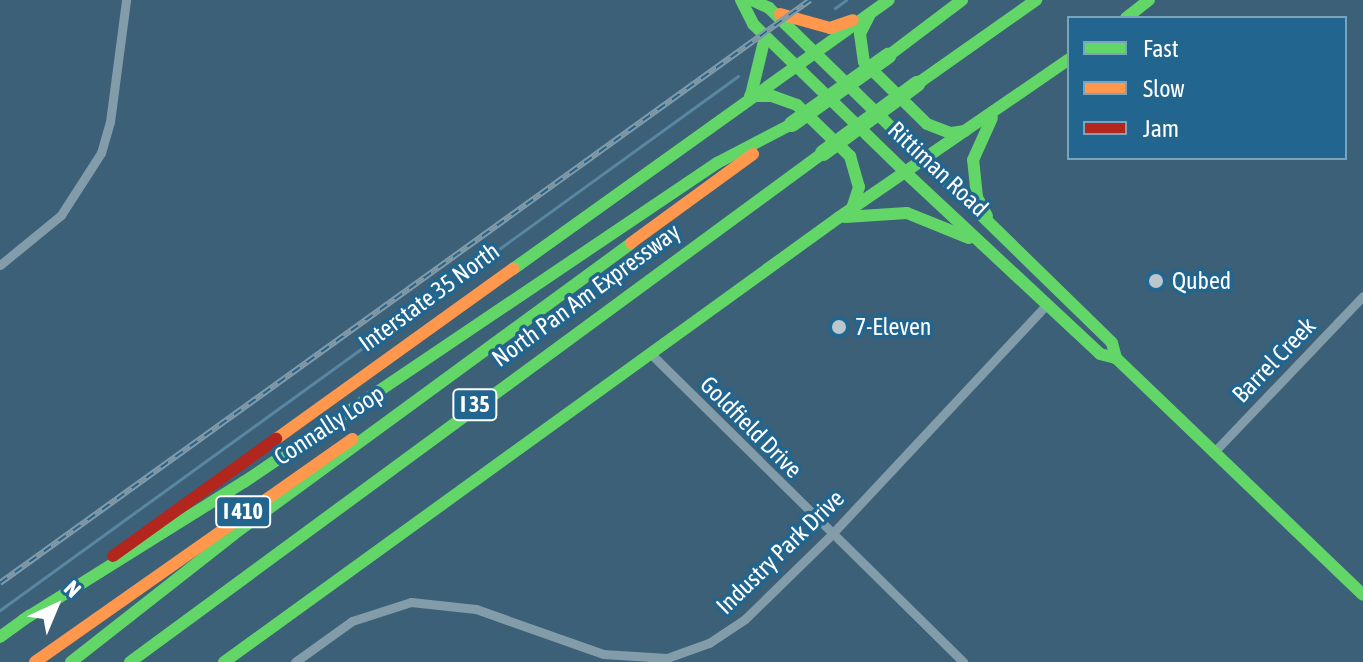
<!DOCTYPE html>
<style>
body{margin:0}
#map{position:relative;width:1363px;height:662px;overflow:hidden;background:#3b6077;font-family:"Asap Condensed",sans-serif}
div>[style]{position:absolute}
.stream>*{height:3px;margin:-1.5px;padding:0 1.5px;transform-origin:1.5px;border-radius:1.5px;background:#5a86a2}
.street>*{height:9px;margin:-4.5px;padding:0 4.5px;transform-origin:4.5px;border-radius:4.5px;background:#839caa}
.fast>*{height:12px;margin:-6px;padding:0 6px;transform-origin:6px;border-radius:6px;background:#63d668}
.slow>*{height:12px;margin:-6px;padding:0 6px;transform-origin:6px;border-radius:6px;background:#ff974d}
.jam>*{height:12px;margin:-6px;padding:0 6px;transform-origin:6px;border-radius:6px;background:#b3261e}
.rail>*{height:6px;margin-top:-3px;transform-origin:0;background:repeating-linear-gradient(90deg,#226690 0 9px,#829ba9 0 18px);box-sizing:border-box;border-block:2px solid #829ba9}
.fast-bridge>*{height:16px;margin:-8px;padding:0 8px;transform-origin:8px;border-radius:8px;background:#63d668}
.dots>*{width:22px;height:22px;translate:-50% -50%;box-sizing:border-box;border:4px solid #226690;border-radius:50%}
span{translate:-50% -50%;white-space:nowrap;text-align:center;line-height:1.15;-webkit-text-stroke:7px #226690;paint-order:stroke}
.shield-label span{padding:2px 6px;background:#226690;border:2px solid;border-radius:6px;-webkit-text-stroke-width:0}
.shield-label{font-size:22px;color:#fff;font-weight:700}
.street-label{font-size:24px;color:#fff}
.poi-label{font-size:24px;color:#fff}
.left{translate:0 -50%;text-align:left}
.legend{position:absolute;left:1067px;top:16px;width:280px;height:144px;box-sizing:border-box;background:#226690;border:2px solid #7aa3bc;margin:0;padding:10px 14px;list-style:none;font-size:24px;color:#fff}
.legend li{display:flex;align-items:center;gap:16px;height:40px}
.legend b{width:40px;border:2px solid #7aa3bc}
.north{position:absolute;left:16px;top:566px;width:80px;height:80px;-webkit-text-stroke:6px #226690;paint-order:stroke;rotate:44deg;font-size:22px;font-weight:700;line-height:32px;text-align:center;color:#fff}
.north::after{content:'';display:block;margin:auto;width:28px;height:36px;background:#fff;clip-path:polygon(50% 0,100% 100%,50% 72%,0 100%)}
</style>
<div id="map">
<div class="stream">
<div style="left:835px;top:8px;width:14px;rotate:-36deg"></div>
<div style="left:0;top:610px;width:911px;rotate:-35.89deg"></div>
</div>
<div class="street">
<div style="left:0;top:265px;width:79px;rotate:-39.3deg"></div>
<div style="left:61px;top:215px;width:74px;rotate:-57.2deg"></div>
<div style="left:101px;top:153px;width:32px;rotate:-74deg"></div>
<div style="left:110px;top:122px;width:123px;rotate:-82.5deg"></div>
<div style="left:650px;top:353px;width:440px;rotate:44.6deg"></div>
<div style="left:1214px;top:452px;width:216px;rotate:-46.3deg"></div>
<div style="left:295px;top:662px;width:70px;rotate:-35.7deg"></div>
<div style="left:352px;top:621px;width:62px;rotate:-17.9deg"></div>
<div style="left:411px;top:602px;width:65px;rotate:6.1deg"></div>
<div style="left:476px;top:609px;width:135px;rotate:19.5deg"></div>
<div style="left:603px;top:654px;width:64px;rotate:3.6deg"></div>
<div style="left:667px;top:658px;width:45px;rotate:-19.7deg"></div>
<div style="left:709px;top:643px;width:43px;rotate:-33.7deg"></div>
<div style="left:745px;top:619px;width:120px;rotate:-44.3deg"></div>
<div style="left:831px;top:535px;width:316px;rotate:-46.9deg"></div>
</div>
<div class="fast">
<div style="left:741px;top:0;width:27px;rotate:63deg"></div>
<div style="left:753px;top:24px;width:214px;rotate:44.2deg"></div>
<div style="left:906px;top:173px;width:265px;rotate:43deg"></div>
<div style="left:1100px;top:354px;width:16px;rotate:14deg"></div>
<div style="left:1116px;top:358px;width:342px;rotate:43.8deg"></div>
<div style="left:752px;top:0;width:19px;rotate:25deg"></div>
<div style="left:769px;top:8px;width:479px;rotate:44.3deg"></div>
<div style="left:1112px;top:343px;width:16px;rotate:75deg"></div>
<div style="left:869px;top:16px;width:20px;rotate:117deg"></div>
<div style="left:860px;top:34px;width:28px;rotate:82deg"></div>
<div style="left:864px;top:62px;width:88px;rotate:44.5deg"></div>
<div style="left:927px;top:124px;width:26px;rotate:21deg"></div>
<div style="left:951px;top:133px;width:14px;rotate:-8deg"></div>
<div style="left:1126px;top:18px;width:29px;rotate:-38deg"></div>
<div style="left:888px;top:56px;width:93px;rotate:-37.1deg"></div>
<div style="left:917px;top:84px;width:146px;rotate:-35.2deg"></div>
<div style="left:751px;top:95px;width:60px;rotate:-76.4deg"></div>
<div style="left:750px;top:96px;width:22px"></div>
<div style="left:772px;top:96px;width:27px;rotate:20deg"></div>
<div style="left:797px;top:105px;width:74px;rotate:43.9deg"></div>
<div style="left:850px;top:156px;width:32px;rotate:74deg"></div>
<div style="left:859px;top:187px;width:23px;rotate:108deg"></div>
<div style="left:987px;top:216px;width:21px;rotate:-118deg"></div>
<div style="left:977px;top:197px;width:37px;rotate:-96deg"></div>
<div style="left:973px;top:160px;width:46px;rotate:-65.7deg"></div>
<div style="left:845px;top:217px;width:62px;rotate:-3.7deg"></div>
<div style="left:907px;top:213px;width:67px;rotate:22deg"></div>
<div style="left:513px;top:269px;width:462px;rotate:-35.6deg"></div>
<div style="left:23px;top:620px;width:261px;rotate:-32deg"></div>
<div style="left:244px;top:482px;width:571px;rotate:-34deg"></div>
<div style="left:717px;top:163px;width:85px;rotate:-27.5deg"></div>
<div style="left:0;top:637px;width:37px;rotate:-36deg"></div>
<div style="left:71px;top:662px;width:207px;rotate:-38.1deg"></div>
<div style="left:234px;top:534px;width:492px;rotate:-36.2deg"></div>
<div style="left:130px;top:662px;width:860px;rotate:-36.3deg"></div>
<div style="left:224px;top:662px;width:758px;rotate:-35.87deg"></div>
<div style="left:838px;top:218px;width:280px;rotate:-34.5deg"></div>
</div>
<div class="slow">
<div style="left:780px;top:14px;width:52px;rotate:15.6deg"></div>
<div style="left:830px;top:28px;width:24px;rotate:-19deg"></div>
<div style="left:631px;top:243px;width:151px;rotate:-36.1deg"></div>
<div style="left:276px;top:439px;width:292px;rotate:-35.7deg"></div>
<div style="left:35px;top:662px;width:388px;rotate:-35.1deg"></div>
</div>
<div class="jam">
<div style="left:113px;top:556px;width:201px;rotate:-35.7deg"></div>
</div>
<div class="rail">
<div style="left:0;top:583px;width:998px;rotate:-35.74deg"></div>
</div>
<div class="fast-bridge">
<div style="left:792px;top:124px;width:118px;rotate:-35.3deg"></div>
<div style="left:823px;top:153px;width:117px;rotate:-36.3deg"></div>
</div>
<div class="dots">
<div style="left:1156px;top:281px;background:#bac7cf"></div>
<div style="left:839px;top:327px;background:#bac7cf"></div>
</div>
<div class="shield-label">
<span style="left:475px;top:405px">I 35</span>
<span style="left:243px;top:512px">I 410</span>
</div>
<div class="street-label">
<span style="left:938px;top:169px;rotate:43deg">Rittiman Road</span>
<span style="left:586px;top:295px;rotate:-36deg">North Pan Am Expressway</span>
<span style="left:429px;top:297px;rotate:-36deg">Interstate 35 North</span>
<span style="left:1274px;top:360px;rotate:-46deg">Barrel Creek</span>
<span style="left:329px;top:425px;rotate:-33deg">Connally Loop</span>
<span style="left:751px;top:427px;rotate:45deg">Goldfield Drive</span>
<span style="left:780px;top:552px;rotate:-44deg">Industry Park Drive</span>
</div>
<div class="poi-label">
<span class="left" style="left:1172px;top:281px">Qubed</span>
<span class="left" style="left:855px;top:327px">7-Eleven</span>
</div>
<ul class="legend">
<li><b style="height:10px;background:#63d668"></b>Fast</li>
<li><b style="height:10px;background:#ff974d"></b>Slow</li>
<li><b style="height:10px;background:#b3261e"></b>Jam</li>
</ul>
<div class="north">N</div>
</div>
